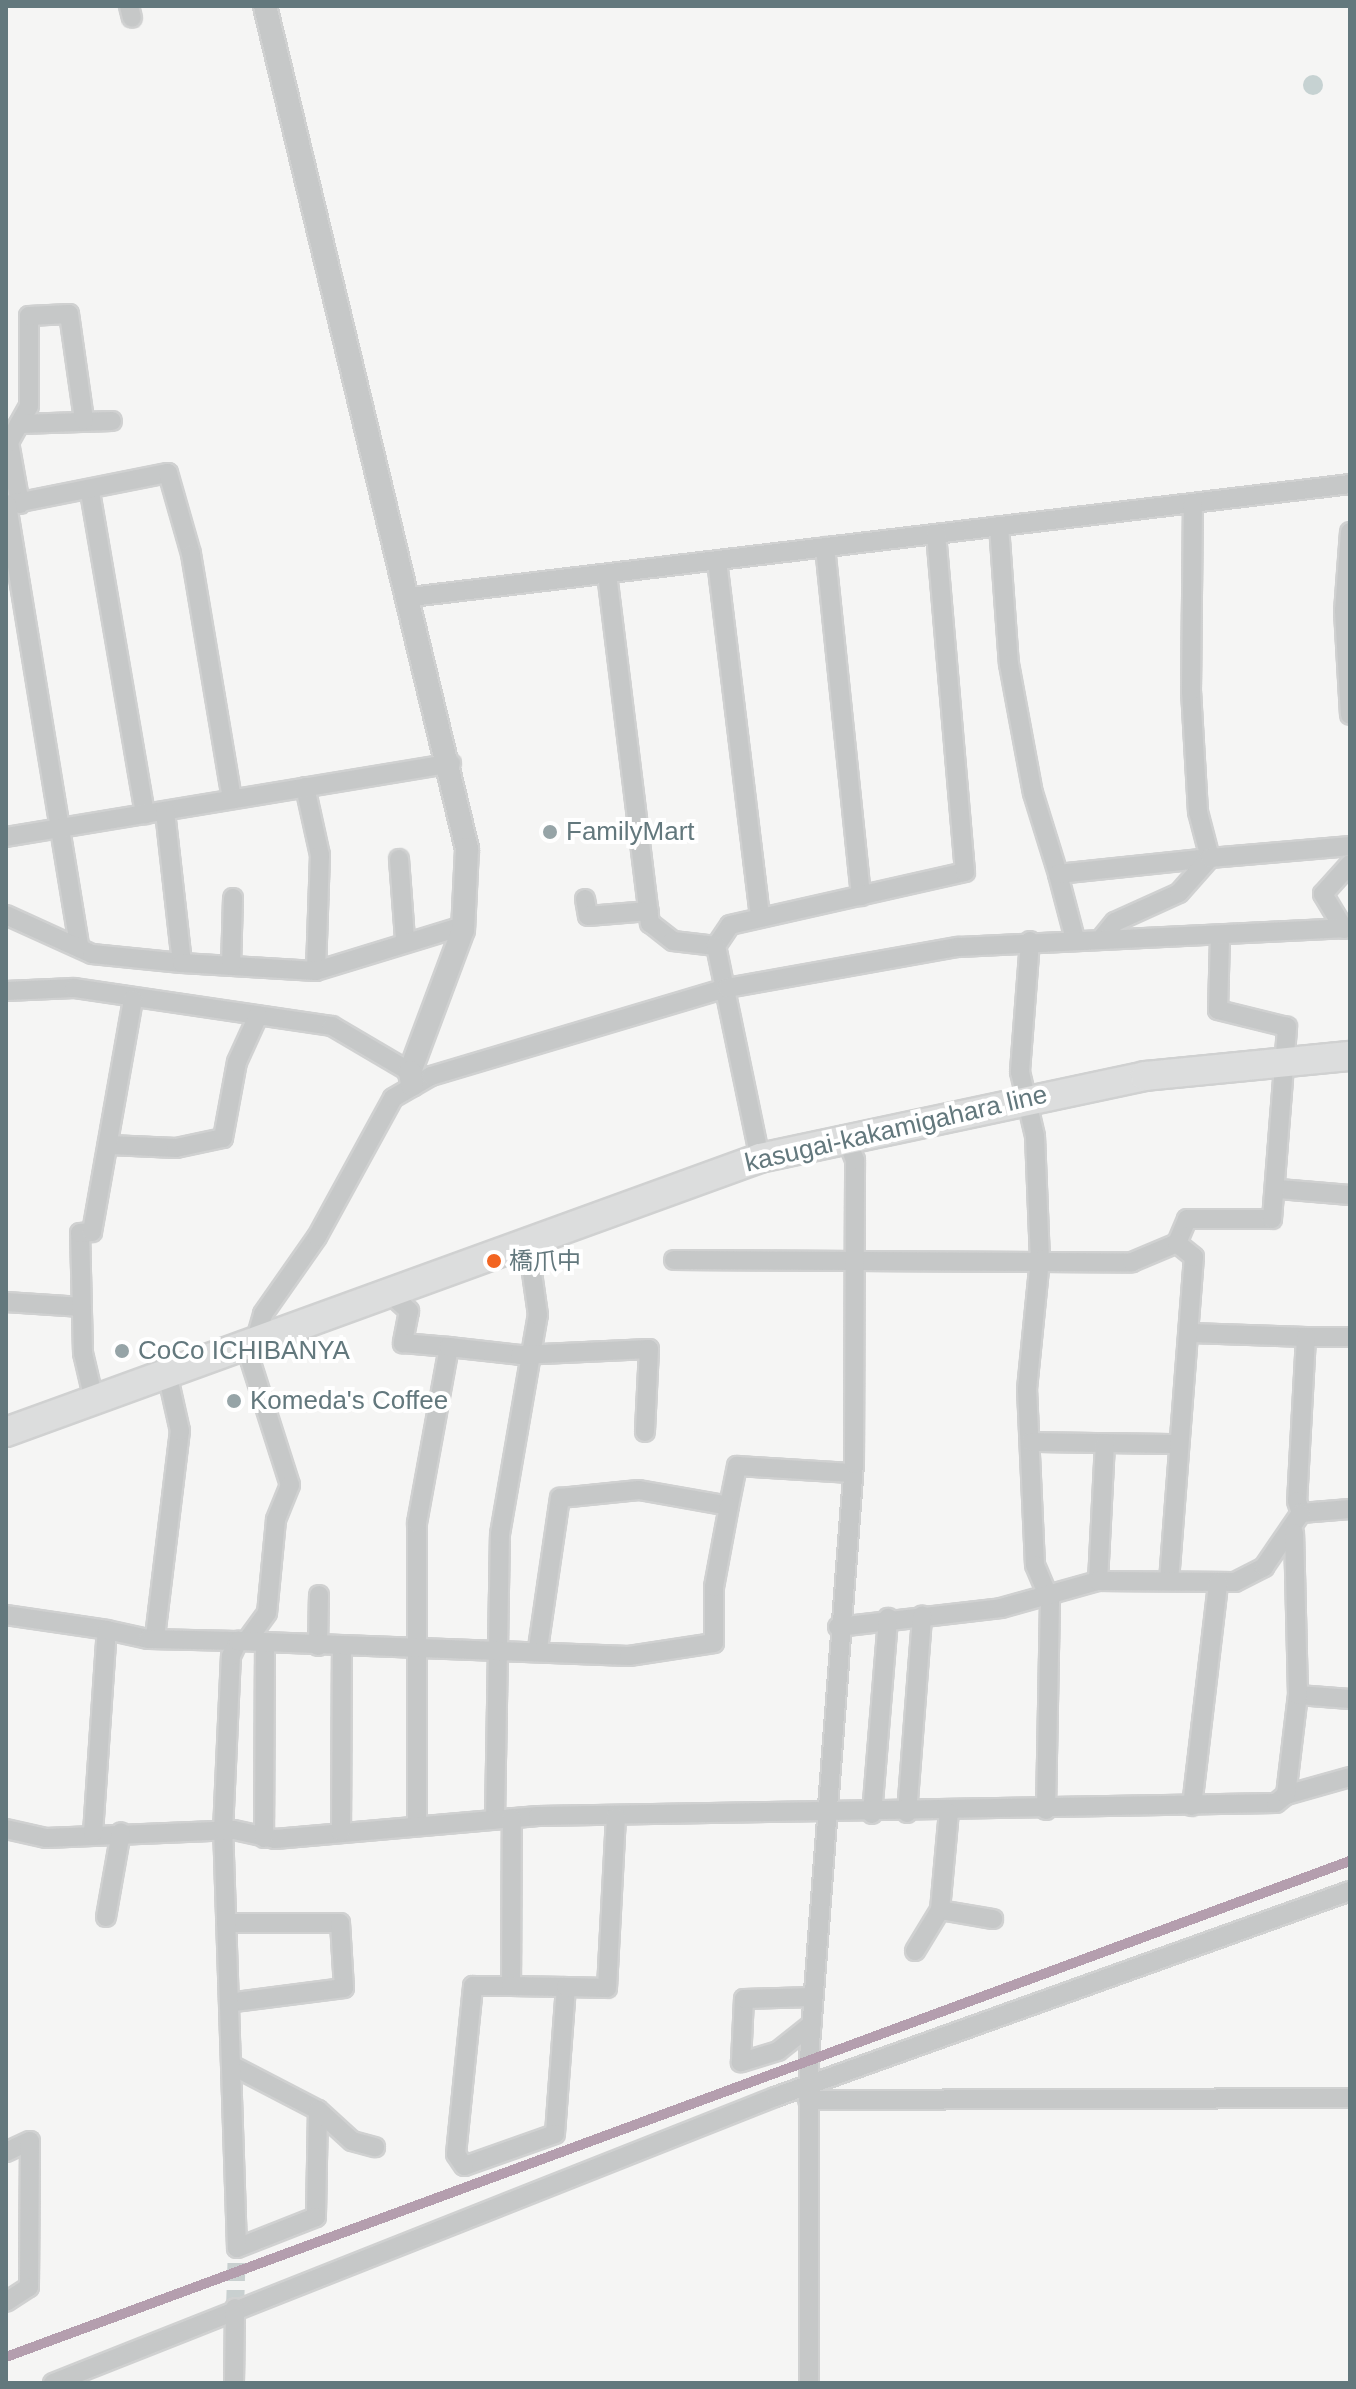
<!DOCTYPE html>
<meta charset="utf-8">
<style>
body{margin:0}
#map{position:relative;width:1356px;height:2389px;overflow:hidden;background:#f5f5f4;font-family:Helvetica,"Noto Sans JP",sans-serif}
div>[style]{position:absolute}
.water>*{inset:0;background:#c6d2d2}
.round{border-radius:50%}
.minor-tunnel>*{height:18px;margin-top:-9px;transform-origin:0;background:repeating-linear-gradient(90deg,#c9d0d0 0 18px,transparent 0 27px)}
.roads{filter:drop-shadow(2px 0 #d0d1d1) drop-shadow(-2px 0 #d0d1d1) drop-shadow(0 2px #d0d1d1) drop-shadow(0 -2px #d0d1d1)}
.minor>*{height:18px;margin:-9px;padding:0 9px;transform-origin:9px;border-radius:9px;background:#c6c8c8}
.tertiary>*{height:22px;margin:-11px;padding:0 11px;transform-origin:11px;border-radius:11px;background:#c6c8c8}
.primary>*{height:28px;margin:-14px;padding:0 14px;transform-origin:14px;border-radius:14px;background:#dcdddd}
.rail-1>*{height:10px;margin:-5px;padding:0 5px;transform-origin:5px;border-radius:5px;background:#b49eae}
.dots>*{width:22px;height:22px;translate:-50% -50%;box-sizing:border-box;border:4px solid #fff;border-radius:50%}
span{translate:-50% -50%;white-space:nowrap;text-align:center;line-height:1.15;-webkit-text-stroke:8px #fff;paint-order:stroke}
.bus-label{font-size:24px;color:#63787d}
.left{translate:0 -50%;text-align:left}
.poi-label{font-size:26px;color:#63787d}
.street-label{font-size:26px;color:#63787d}
.frame{position:absolute;inset:0;border:8px solid #63787d;pointer-events:none}
</style>
<div id="map">
<div class="water">
<div class="round" style="left:1303px;top:75px;width:20px;height:20px"></div>
</div>
<div class="minor-tunnel">
<div style="left:235px;top:2308px;width:60px;rotate:-88.1deg"></div>
</div>
<div class="roads">
<div class="minor">
<div style="left:129px;top:6px;width:12px;rotate:76deg"></div>
<div style="left:19px;top:424px;width:93px;rotate:-1.8deg"></div>
<div style="left:90px;top:492px;width:327px;rotate:80.3deg"></div>
<div style="left:20px;top:504px;width:63px;rotate:-100.1deg"></div>
<div style="left:9px;top:442px;width:41px;rotate:-60.9deg"></div>
<div style="left:29px;top:406px;width:90px;rotate:-90deg"></div>
<div style="left:29px;top:316px;width:40px;rotate:-2.9deg"></div>
<div style="left:69px;top:314px;width:107px;rotate:81.9deg"></div>
<div style="left:6px;top:505px;width:165px;rotate:-11.2deg"></div>
<div style="left:168px;top:473px;width:84px;rotate:74.1deg"></div>
<div style="left:191px;top:554px;width:248px;rotate:80.5deg"></div>
<div style="left:7px;top:505px;width:446px;rotate:80.7deg"></div>
<div style="left:999px;top:526px;width:138px;rotate:85.9deg"></div>
<div style="left:1009px;top:664px;width:131px;rotate:79.5deg"></div>
<div style="left:1033px;top:793px;width:85px;rotate:72.8deg"></div>
<div style="left:1350px;top:532px;width:79px;rotate:94.3deg"></div>
<div style="left:1344px;top:611px;width:104px;rotate:86.7deg"></div>
<div style="left:825px;top:547px;width:351px;rotate:84.1deg"></div>
<div style="left:717px;top:561px;width:359px;rotate:83.1deg"></div>
<div style="left:607px;top:574px;width:352px;rotate:83deg"></div>
<div style="left:650px;top:923px;width:29px;rotate:38deg"></div>
<div style="left:673px;top:941px;width:43px;rotate:6.6deg"></div>
<div style="left:411px;top:597px;width:946px;rotate:-6.86deg"></div>
<div style="left:305px;top:787px;width:70px;rotate:77.6deg"></div>
<div style="left:320px;top:855px;width:116px;rotate:92deg"></div>
<div style="left:6px;top:837px;width:451px;rotate:-9.4deg"></div>
<div style="left:399px;top:859px;width:80px;rotate:85.7deg"></div>
<div style="left:585px;top:899px;width:17px;rotate:80deg"></div>
<div style="left:588px;top:916px;width:61px;rotate:-4.7deg"></div>
<div style="left:6px;top:915px;width:94px;rotate:24.4deg"></div>
<div style="left:92px;top:954px;width:90px;rotate:5.7deg"></div>
<div style="left:182px;top:963px;width:153px;rotate:-96.4deg"></div>
<div style="left:1344px;top:929px;width:41px;rotate:-121deg"></div>
<div style="left:1323px;top:894px;width:40px;rotate:-48deg"></div>
<div style="left:1075px;top:939px;width:67px;rotate:-104.7deg"></div>
<div style="left:1058px;top:874px;width:153px;rotate:-6deg"></div>
<div style="left:1210px;top:858px;width:48px;rotate:-104.6deg"></div>
<div style="left:1198px;top:812px;width:121px;rotate:-93.3deg"></div>
<div style="left:1191px;top:691px;width:188px;rotate:-89.4deg"></div>
<div style="left:1101px;top:939px;width:22px;rotate:-51deg"></div>
<div style="left:1115px;top:922px;width:70px;rotate:-24.4deg"></div>
<div style="left:1179px;top:893px;width:47px;rotate:-48.5deg"></div>
<div style="left:1210px;top:858px;width:141px;rotate:-4.9deg"></div>
<div style="left:1030px;top:941px;width:131px;rotate:94.4deg"></div>
<div style="left:1020px;top:1072px;width:66px;rotate:76.8deg"></div>
<div style="left:1035px;top:1136px;width:123px;rotate:87.7deg"></div>
<div style="left:1040px;top:1259px;width:131px;rotate:95.7deg"></div>
<div style="left:1027px;top:1389px;width:176px;rotate:87.4deg"></div>
<div style="left:1035px;top:1565px;width:39px;rotate:67deg"></div>
<div style="left:1050px;top:1601px;width:209px;rotate:91.1deg"></div>
<div style="left:716px;top:946px;width:25px;rotate:-56deg"></div>
<div style="left:730px;top:925px;width:241px;rotate:-12.7deg"></div>
<div style="left:965px;top:872px;width:339px;rotate:-94.9deg"></div>
<div style="left:716px;top:946px;width:217px;rotate:78.3deg"></div>
<div style="left:182px;top:963px;width:134px;rotate:3.4deg"></div>
<div style="left:316px;top:971px;width:154px;rotate:-17deg"></div>
<div style="left:231px;top:966px;width:68px;rotate:-88.3deg"></div>
<div style="left:6px;top:991px;width:68px;rotate:-2.5deg"></div>
<div style="left:74px;top:988px;width:261px;rotate:8.4deg"></div>
<div style="left:332px;top:1026px;width:91px;rotate:30.5deg"></div>
<div style="left:110px;top:1145px;width:66px;rotate:2.6deg"></div>
<div style="left:176px;top:1148px;width:48px;rotate:-12deg"></div>
<div style="left:223px;top:1138px;width:77px;rotate:-79.6deg"></div>
<div style="left:237px;top:1062px;width:51px;rotate:-65.5deg"></div>
<div style="left:1279px;top:1189px;width:71px;rotate:4.8deg"></div>
<div style="left:674px;top:1260px;width:458px;rotate:0.3deg"></div>
<div style="left:1132px;top:1262px;width:49px;rotate:-22.9deg"></div>
<div style="left:1177px;top:1243px;width:26px;rotate:-67deg"></div>
<div style="left:1187px;top:1219px;width:85px"></div>
<div style="left:1272px;top:1219px;width:193px;rotate:-85.5deg"></div>
<div style="left:1287px;top:1027px;width:71px;rotate:-166.2deg"></div>
<div style="left:1218px;top:1010px;width:72px;rotate:-88.4deg"></div>
<div style="left:387px;top:1291px;width:30px;rotate:42deg"></div>
<div style="left:409px;top:1311px;width:33px;rotate:101deg"></div>
<div style="left:403px;top:1343px;width:46px;rotate:5deg"></div>
<div style="left:6px;top:1302px;width:76px;rotate:3.8deg"></div>
<div style="left:1191px;top:1333px;width:115px;rotate:2deg"></div>
<div style="left:1350px;top:1337px;width:44px;rotate:180deg"></div>
<div style="left:1306px;top:1337px;width:164px;rotate:93.1deg"></div>
<div style="left:1297px;top:1501px;width:13px;rotate:72deg"></div>
<div style="left:1301px;top:1513px;width:49px;rotate:-4.7deg"></div>
<div style="left:256px;top:1339px;width:26px;rotate:-74deg"></div>
<div style="left:263px;top:1314px;width:94px;rotate:-55deg"></div>
<div style="left:317px;top:1237px;width:158px;rotate:-61.3deg"></div>
<div style="left:393px;top:1098px;width:44px;rotate:-30.1deg"></div>
<div style="left:431px;top:1076px;width:309px;rotate:-16.6deg"></div>
<div style="left:727px;top:988px;width:235px;rotate:-10.1deg"></div>
<div style="left:958px;top:947px;width:392px;rotate:-2.8deg"></div>
<div style="left:245px;top:1344px;width:148px;rotate:72.3deg"></div>
<div style="left:290px;top:1485px;width:38px;rotate:112deg"></div>
<div style="left:276px;top:1520px;width:93px;rotate:95.5deg"></div>
<div style="left:267px;top:1613px;width:32px;rotate:126deg"></div>
<div style="left:94px;top:1400px;width:48px;rotate:-103.2deg"></div>
<div style="left:83px;top:1353px;width:120px;rotate:-91.4deg"></div>
<div style="left:80px;top:1233px;width:12px;rotate:-5deg"></div>
<div style="left:92px;top:1232px;width:236px;rotate:-80deg"></div>
<div style="left:1031px;top:1442px;width:148px;rotate:0.8deg"></div>
<div style="left:1098px;top:1581px;width:138px;rotate:-87.1deg"></div>
<div style="left:1169px;top:1581px;width:325px;rotate:-85.6deg"></div>
<div style="left:1194px;top:1257px;width:22px;rotate:-141deg"></div>
<div style="left:6px;top:1615px;width:102px;rotate:8.4deg"></div>
<div style="left:838px;top:1627px;width:164px;rotate:-6.6deg"></div>
<div style="left:1001px;top:1608px;width:101px;rotate:-15.6deg"></div>
<div style="left:1098px;top:1581px;width:137px;rotate:0.4deg"></div>
<div style="left:1235px;top:1582px;width:33px;rotate:-27deg"></div>
<div style="left:1264px;top:1567px;width:65px;rotate:-55.6deg"></div>
<div style="left:155px;top:1637px;width:208px;rotate:-83.1deg"></div>
<div style="left:180px;top:1431px;width:59px;rotate:-102.6deg"></div>
<div style="left:318px;top:1646px;width:51px;rotate:-88.9deg"></div>
<div style="left:538px;top:1648px;width:152px;rotate:-81.7deg"></div>
<div style="left:560px;top:1498px;width:79px;rotate:-5.8deg"></div>
<div style="left:639px;top:1490px;width:91px;rotate:10.1deg"></div>
<div style="left:729px;top:1506px;width:41px;rotate:-78.7deg"></div>
<div style="left:737px;top:1466px;width:114px;rotate:3.5deg"></div>
<div style="left:1298px;top:1695px;width:52px;rotate:4.4deg"></div>
<div style="left:1286px;top:1795px;width:66px;rotate:-15.7deg"></div>
<div style="left:1192px;top:1806px;width:225px;rotate:-83.3deg"></div>
<div style="left:907px;top:1813px;width:198px;rotate:-85.6deg"></div>
<div style="left:872px;top:1814px;width:197px;rotate:-85.3deg"></div>
<div style="left:495px;top:1819px;width:285px;rotate:-89deg"></div>
<div style="left:500px;top:1534px;width:222px;rotate:-80.2deg"></div>
<div style="left:538px;top:1315px;width:78px;rotate:-98.1deg"></div>
<div style="left:417px;top:1826px;width:303px;rotate:-90deg"></div>
<div style="left:417px;top:1523px;width:179px;rotate:-79.7deg"></div>
<div style="left:449px;top:1347px;width:71px;rotate:6.4deg"></div>
<div style="left:520px;top:1355px;width:129px;rotate:-2.7deg"></div>
<div style="left:649px;top:1349px;width:83px;rotate:92.8deg"></div>
<div style="left:6px;top:1829px;width:41px;rotate:12.7deg"></div>
<div style="left:46px;top:1838px;width:188px;rotate:-2.4deg"></div>
<div style="left:234px;top:1830px;width:42px;rotate:12.4deg"></div>
<div style="left:275px;top:1839px;width:264px;rotate:-5deg"></div>
<div style="left:538px;top:1816px;width:738px;rotate:-1.01deg"></div>
<div style="left:1276px;top:1803px;width:13px;rotate:-39deg"></div>
<div style="left:1286px;top:1795px;width:101px;rotate:-83.2deg"></div>
<div style="left:1298px;top:1695px;width:162px;rotate:-91.4deg"></div>
<div style="left:341px;top:1832px;width:185px;rotate:-89.7deg"></div>
<div style="left:93px;top:1833px;width:203px;rotate:-86.1deg"></div>
<div style="left:107px;top:1630px;width:42px;rotate:12.4deg"></div>
<div style="left:148px;top:1639px;width:90px;rotate:1.3deg"></div>
<div style="left:264px;top:1838px;width:192px;rotate:-89.7deg"></div>
<div style="left:940px;top:1910px;width:54px;rotate:9.6deg"></div>
<div style="left:106px;top:1917px;width:86px;rotate:-80deg"></div>
<div style="left:226px;top:1923px;width:114px"></div>
<div style="left:340px;top:1923px;width:65px;rotate:86.5deg"></div>
<div style="left:344px;top:1988px;width:111px;rotate:172.7deg"></div>
<div style="left:915px;top:1951px;width:48px;rotate:-58.6deg"></div>
<div style="left:940px;top:1910px;width:98px;rotate:-84.8deg"></div>
<div style="left:511px;top:1986px;width:168px;rotate:-89.7deg"></div>
<div style="left:566px;top:1987px;width:147px;rotate:94.3deg"></div>
<div style="left:555px;top:2134px;width:96px;rotate:160.6deg"></div>
<div style="left:464px;top:2166px;width:14px;rotate:-124deg"></div>
<div style="left:456px;top:2154px;width:169px;rotate:-84.2deg"></div>
<div style="left:473px;top:1986px;width:38px"></div>
<div style="left:511px;top:1986px;width:55px;rotate:1deg"></div>
<div style="left:566px;top:1987px;width:41px;rotate:1.4deg"></div>
<div style="left:607px;top:1988px;width:171px;rotate:-87deg"></div>
<div style="left:812px;top:2024px;width:43px;rotate:141.5deg"></div>
<div style="left:778px;top:2051px;width:39px;rotate:163deg"></div>
<div style="left:741px;top:2062px;width:63px;rotate:-87.3deg"></div>
<div style="left:744px;top:1999px;width:69px;rotate:-1.7deg"></div>
<div style="left:233px;top:2066px;width:96px;rotate:27.4deg"></div>
<div style="left:318px;top:2110px;width:107px;rotate:91.1deg"></div>
<div style="left:316px;top:2217px;width:85px;rotate:158.6deg"></div>
<div style="left:237px;top:2248px;width:417px;rotate:-91.9deg"></div>
<div style="left:223px;top:1831px;width:175px;rotate:-87.4deg"></div>
<div style="left:231px;top:1656px;width:17px;rotate:-65deg"></div>
<div style="left:238px;top:1641px;width:391px;rotate:2.2deg"></div>
<div style="left:629px;top:1656px;width:86px;rotate:-8.7deg"></div>
<div style="left:714px;top:1643px;width:56px;rotate:-90deg"></div>
<div style="left:714px;top:1587px;width:82px;rotate:-79.5deg"></div>
<div style="left:808px;top:2100px;width:542px;rotate:-0.21deg"></div>
<div style="left:318px;top:2110px;width:46px;rotate:42.4deg"></div>
<div style="left:352px;top:2141px;width:24px;rotate:15deg"></div>
<div style="left:6px;top:2152px;width:26px;rotate:-25deg"></div>
<div style="left:30px;top:2141px;width:146px;rotate:90.4deg"></div>
<div style="left:29px;top:2287px;width:27px;rotate:147deg"></div>
<div style="left:53px;top:2383px;width:777px;rotate:-21.61deg"></div>
<div style="left:775px;top:2097px;width:611px;rotate:-19.71deg"></div>
<div style="left:234px;top:2383px;width:75px;rotate:-89.2deg"></div>
<div style="left:809px;top:2383px;width:325px;rotate:-90deg"></div>
<div style="left:809px;top:2058px;width:596px;rotate:-85.67deg"></div>
<div style="left:854px;top:1464px;width:304px;rotate:-89.8deg"></div>
<div style="left:855px;top:1160px;width:27px;rotate:-112deg"></div>
</div>
<div class="tertiary">
<div style="left:265px;top:6px;width:867px;rotate:76.52deg"></div>
<div style="left:467px;top:849px;width:81px;rotate:92.8deg"></div>
<div style="left:463px;top:930px;width:152px;rotate:110.5deg"></div>
<div style="left:410px;top:1072px;width:13px;rotate:81deg"></div>
</div>
<div class="primary">
<div style="left:6px;top:1432px;width:802px;rotate:-19.97deg"></div>
<div style="left:760px;top:1158px;width:394px;rotate:-12deg"></div>
<div style="left:1145px;top:1076px;width:206px;rotate:-5.6deg"></div>
</div>
</div>
<div class="rail-1">
<div style="left:6px;top:2357px;width:1433px;rotate:-20.26deg"></div>
</div>
<div class="dots">
<div style="left:550px;top:832px;background:#96a4a7"></div>
<div style="left:494px;top:1261px;background:#f26522"></div>
<div style="left:122px;top:1351px;background:#96a4a7"></div>
<div style="left:234px;top:1401px;background:#96a4a7"></div>
</div>
<div class="bus-label">
<span class="left" style="left:509px;top:1261px">橋爪中</span>
</div>
<div class="poi-label">
<span class="left" style="left:566px;top:832px">FamilyMart</span>
<span class="left" style="left:138px;top:1351px">CoCo ICHIBANYA</span>
<span class="left" style="left:250px;top:1401px">Komeda's Coffee</span>
</div>
<div class="street-label">
<span style="left:896px;top:1129px;rotate:-13deg">kasugai-kakamigahara line</span>
</div>
<div class="frame"></div>
</div>
